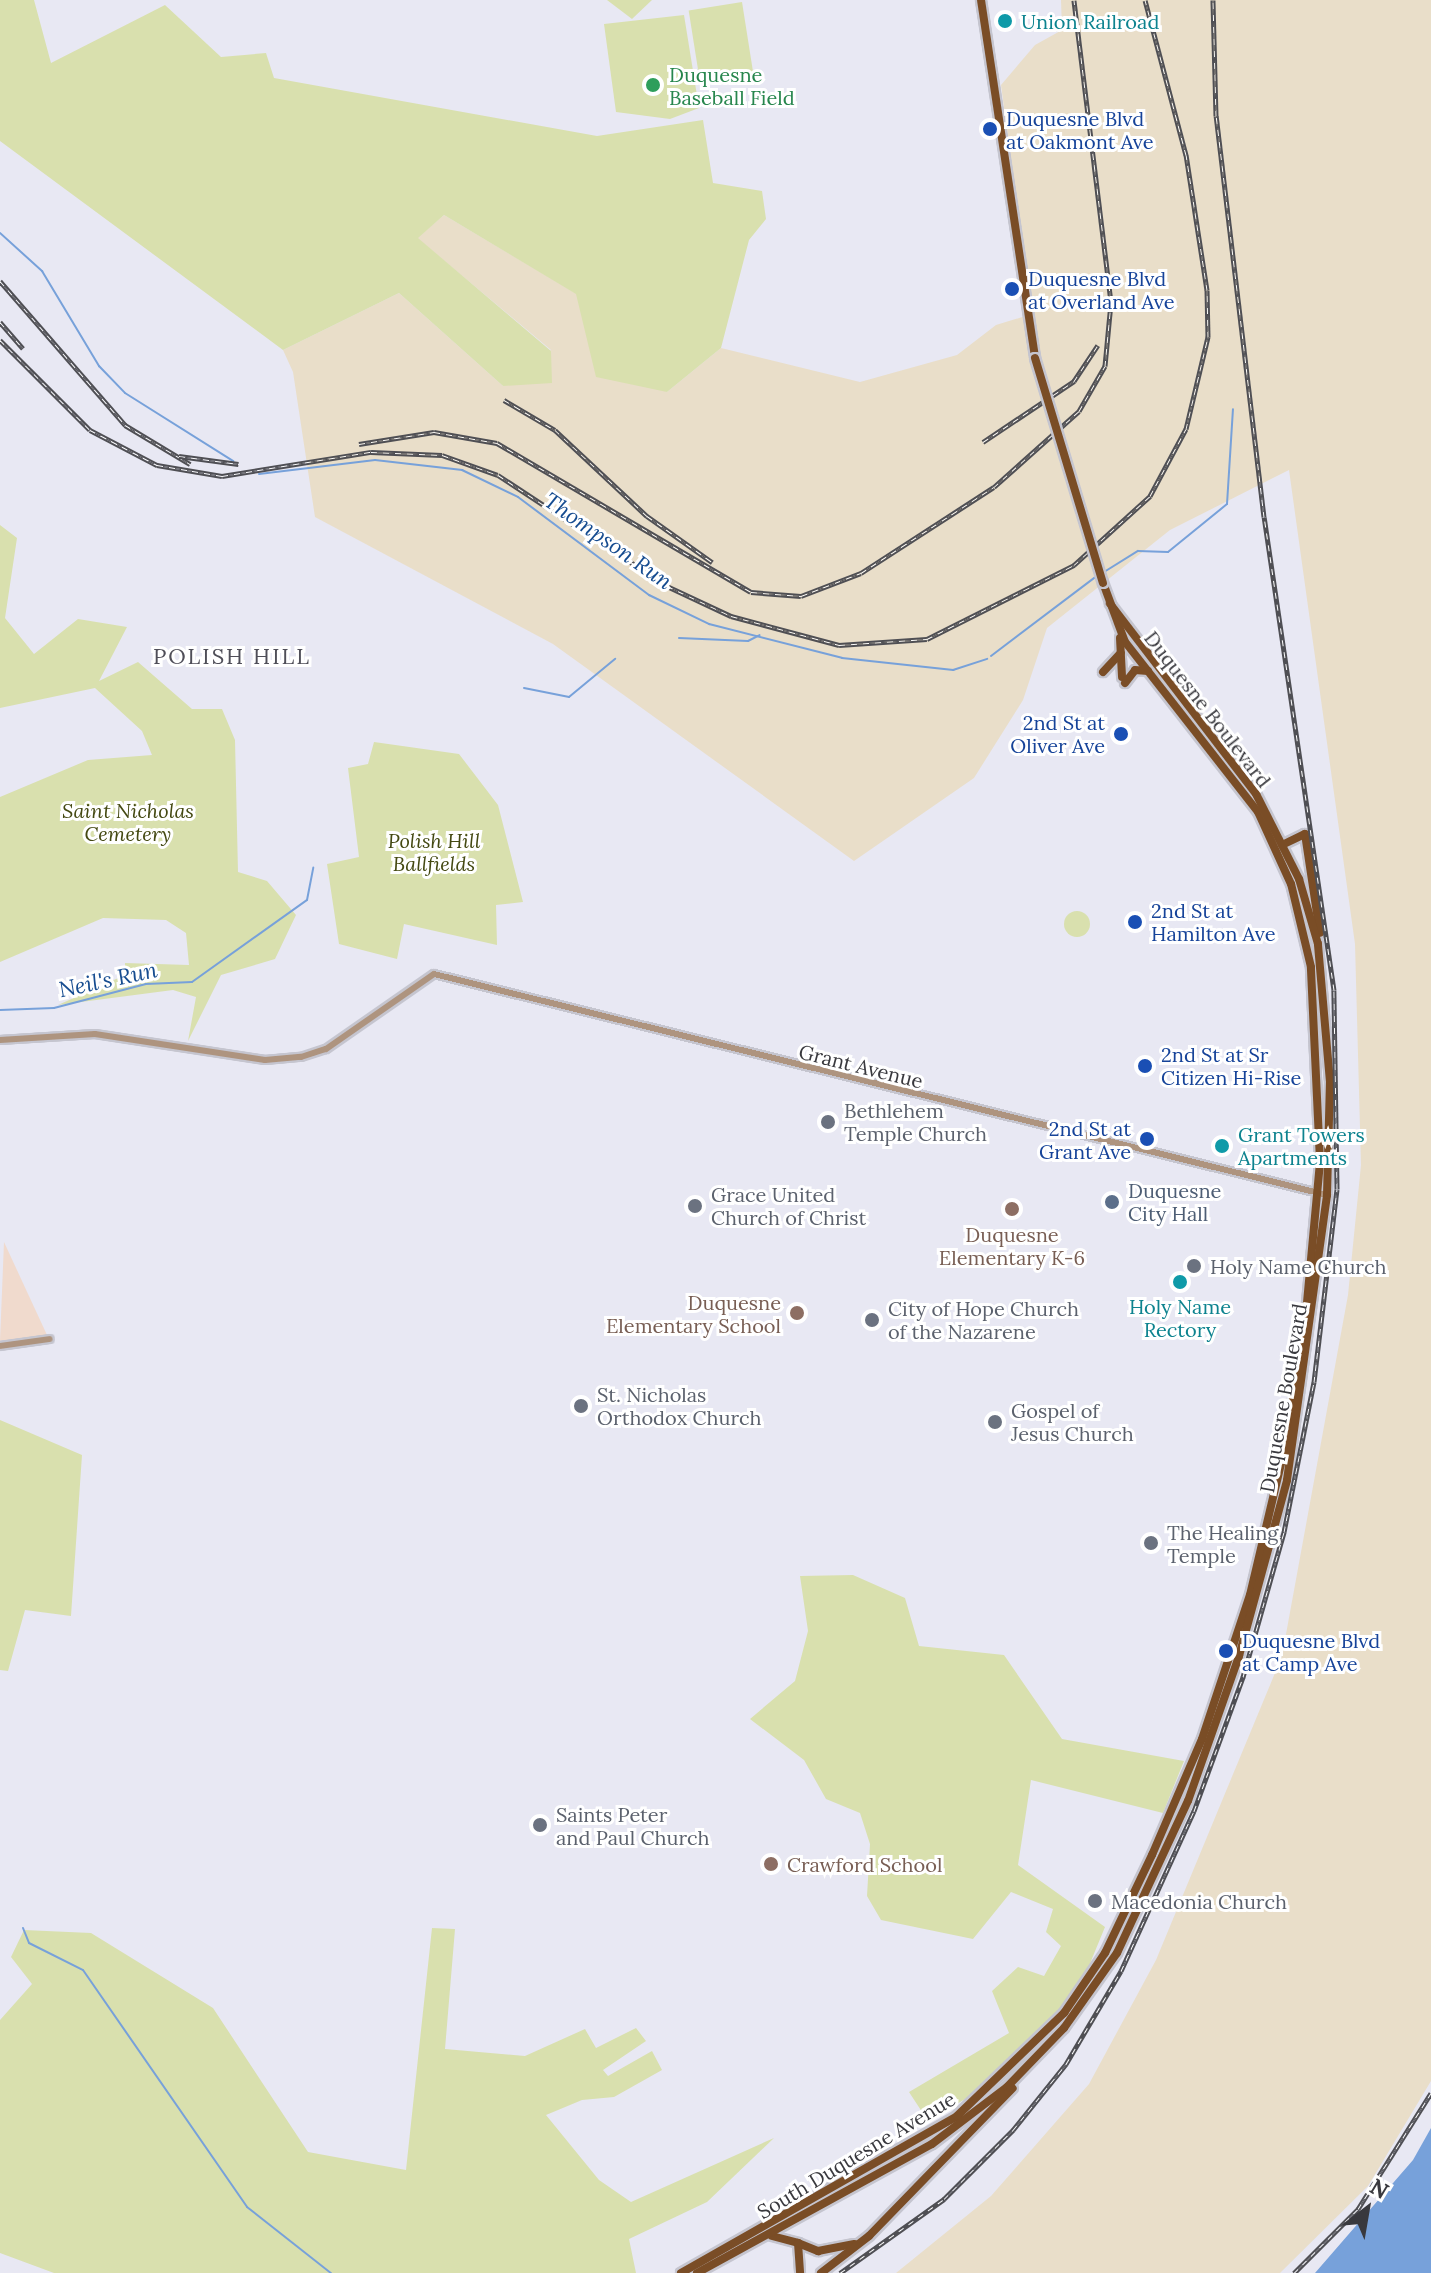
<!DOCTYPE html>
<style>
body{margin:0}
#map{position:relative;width:1431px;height:2273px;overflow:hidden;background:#e8e8f3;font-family:Lora,serif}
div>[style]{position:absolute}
.commercial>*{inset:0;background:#f0dacd}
.industrial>*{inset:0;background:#e9dec9}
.green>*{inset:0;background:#d9e0ae;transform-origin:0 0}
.round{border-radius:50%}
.water>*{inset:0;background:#77a1da}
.stream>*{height:2px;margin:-1px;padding:0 1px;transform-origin:1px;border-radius:1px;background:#77a1da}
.roads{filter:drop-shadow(2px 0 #c5c5cf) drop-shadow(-2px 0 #c5c5cf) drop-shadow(0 2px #c5c5cf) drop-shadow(0 -2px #c5c5cf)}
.tertiary>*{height:6px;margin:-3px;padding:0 3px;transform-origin:3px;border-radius:3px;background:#ae947f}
.primary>*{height:8px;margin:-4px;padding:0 4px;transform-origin:4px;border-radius:4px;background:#7a4d26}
.rail>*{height:5px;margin-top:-2.5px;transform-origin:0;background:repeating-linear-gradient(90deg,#fff 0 6px,#4f4f54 0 12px);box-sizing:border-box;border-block:2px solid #4f4f54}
.bridges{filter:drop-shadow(2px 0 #c5c5cf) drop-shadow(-2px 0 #c5c5cf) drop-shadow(0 2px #c5c5cf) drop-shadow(0 -2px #c5c5cf)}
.primary-bridge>*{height:8px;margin:-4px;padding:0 4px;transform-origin:4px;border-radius:4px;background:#7a4d26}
.dots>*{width:22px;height:22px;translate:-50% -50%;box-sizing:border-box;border:4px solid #fff;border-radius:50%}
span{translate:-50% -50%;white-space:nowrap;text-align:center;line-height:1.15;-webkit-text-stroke:6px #fff;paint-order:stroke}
.culture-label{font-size:20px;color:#0d838f}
.left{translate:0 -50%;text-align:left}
.leisure-label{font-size:20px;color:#27864d}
.transit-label{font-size:20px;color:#164399}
.right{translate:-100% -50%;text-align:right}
.street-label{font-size:20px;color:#39393e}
.park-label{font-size:20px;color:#444912;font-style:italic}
.worship-label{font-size:20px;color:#5b616d}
.service-label{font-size:20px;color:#4e5e75}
.education-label{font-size:20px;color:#785e54}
.water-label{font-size:22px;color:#164c90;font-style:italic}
.neighbourhood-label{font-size:22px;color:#4f4e58;letter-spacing:2px}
.north{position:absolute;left:1327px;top:2169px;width:80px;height:80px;-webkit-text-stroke:6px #fff;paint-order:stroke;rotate:31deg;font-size:22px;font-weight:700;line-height:32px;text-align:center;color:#39393e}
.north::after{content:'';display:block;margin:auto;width:28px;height:36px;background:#39393e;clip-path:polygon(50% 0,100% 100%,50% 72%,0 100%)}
</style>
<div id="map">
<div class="commercial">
<div style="clip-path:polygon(4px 1242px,47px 1335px,0 1341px)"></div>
</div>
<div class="industrial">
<div style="clip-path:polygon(1061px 0,1431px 0,1431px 2081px,1368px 2186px,1280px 2273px,896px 2273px,991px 2196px,1089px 2084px,1156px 1960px,1282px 1656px,1348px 1295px,1361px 1165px,1355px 944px,1289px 470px,1170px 530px,1047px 628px,1023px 700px,974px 778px,854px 861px,553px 644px,315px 517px,293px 372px,283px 350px,399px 293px,503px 386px,551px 350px,417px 238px,444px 215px,577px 294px,667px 392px,721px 348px,860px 382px,957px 355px,996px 325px,1032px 314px,1001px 85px,1035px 45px,1062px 30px)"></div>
</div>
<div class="green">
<div style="clip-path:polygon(0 0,34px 0,51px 63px,165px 5px,221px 57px,266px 53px,274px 78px,597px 136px,703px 120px,713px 183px,762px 191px,766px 219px,749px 240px,721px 348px,667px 392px,596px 377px,576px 294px,444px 215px,418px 238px,551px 351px,552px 383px,503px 386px,399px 293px,283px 350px,0 141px)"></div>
<div style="clip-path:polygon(607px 0,652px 0,632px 19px)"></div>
<div style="left:742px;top:2px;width:71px;height:54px;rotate:81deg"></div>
<div style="clip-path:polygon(684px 15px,699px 108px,670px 119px,616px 112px,604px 24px)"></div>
<div style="clip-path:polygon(0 525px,17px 538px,5px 618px,34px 654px,78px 619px,127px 627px,99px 681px,138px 662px,192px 709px,222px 709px,235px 740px,238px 872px,267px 881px,296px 915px,275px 959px,221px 975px,188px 1041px,196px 997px,173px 990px,58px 1005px,125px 975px,125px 963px,189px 965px,186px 933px,166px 920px,103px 918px,0 962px,0 797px,88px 760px,152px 755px,142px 731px,95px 688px,0 708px)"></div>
<div style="clip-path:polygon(374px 742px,459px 754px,498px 805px,523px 902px,496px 905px,497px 945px,404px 924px,397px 959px,339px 944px,327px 864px,359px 857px,348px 768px,368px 764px)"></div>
<div class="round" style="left:1064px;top:911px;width:26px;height:26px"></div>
<div style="clip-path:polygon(0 1420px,82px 1455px,71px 1616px,25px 1610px,8px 1671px,0 1670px)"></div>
<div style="clip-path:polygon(853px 1575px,905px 1598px,919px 1646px,1004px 1655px,1062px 1739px,1184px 1761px,1163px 1813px,1031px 1780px,1018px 1865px,1105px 1927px,1084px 1978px,1042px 2031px,977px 2092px,928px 2121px,909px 2092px,1009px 2033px,992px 1991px,1018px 1967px,1044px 1976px,1061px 1946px,1046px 1932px,1053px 1909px,1011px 1892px,973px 1939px,881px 1920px,867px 1896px,870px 1844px,860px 1813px,826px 1799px,804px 1760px,750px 1719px,795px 1681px,808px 1631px,800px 1576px)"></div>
<div style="clip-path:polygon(432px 1928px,455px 1929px,445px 2049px,525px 2056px,585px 2029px,596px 2048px,636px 2028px,646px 2041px,603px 2070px,608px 2076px,652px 2051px,662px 2070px,614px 2097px,582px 2100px,546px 2115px,599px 2180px,631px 2202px,774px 2138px,707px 2202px,629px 2239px,636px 2273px,54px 2273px,0 2253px,0 2020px,32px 1984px,11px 1957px,24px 1930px,91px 1933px,213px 2008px,308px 2152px,406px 2170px)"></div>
</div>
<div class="water">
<div style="clip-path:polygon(1431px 2128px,1431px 2273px,1315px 2273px,1413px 2160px)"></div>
</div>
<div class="stream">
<div style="left:0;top:233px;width:57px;rotate:42.1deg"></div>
<div style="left:42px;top:271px;width:111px;rotate:59deg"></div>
<div style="left:99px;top:366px;width:37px;rotate:46deg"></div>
<div style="left:125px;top:393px;width:128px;rotate:32.2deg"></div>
<div style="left:259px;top:474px;width:117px;rotate:-6.9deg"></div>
<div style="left:375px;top:460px;width:88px;rotate:6.6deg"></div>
<div style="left:462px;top:470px;width:62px;rotate:25.7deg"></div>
<div style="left:518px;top:497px;width:164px;rotate:36.8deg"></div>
<div style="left:649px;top:595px;width:67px;rotate:25.8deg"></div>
<div style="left:709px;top:624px;width:137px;rotate:14.3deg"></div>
<div style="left:842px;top:658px;width:112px;rotate:6.2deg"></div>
<div style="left:953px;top:670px;width:36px;rotate:-18deg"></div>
<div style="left:1104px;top:572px;width:40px;rotate:-32deg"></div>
<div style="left:1138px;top:551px;width:30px;rotate:2deg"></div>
<div style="left:1168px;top:552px;width:76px;rotate:-39.1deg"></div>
<div style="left:1227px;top:504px;width:95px;rotate:-86.4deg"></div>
<div style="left:679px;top:638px;width:69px;rotate:2.5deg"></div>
<div style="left:748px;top:641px;width:13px;rotate:-27deg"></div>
<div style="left:991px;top:656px;width:134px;rotate:-37.1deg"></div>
<div style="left:524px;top:688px;width:46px;rotate:11.3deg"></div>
<div style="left:569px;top:697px;width:60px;rotate:-39.6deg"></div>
<div style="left:0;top:1010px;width:54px;rotate:-2.1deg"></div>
<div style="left:54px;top:1008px;width:95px;rotate:-14.6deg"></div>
<div style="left:146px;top:984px;width:46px;rotate:-2.5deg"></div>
<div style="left:192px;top:982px;width:141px;rotate:-35.5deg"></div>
<div style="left:307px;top:900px;width:33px;rotate:-79deg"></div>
<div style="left:23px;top:1928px;width:16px;rotate:68deg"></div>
<div style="left:29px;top:1943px;width:60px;rotate:26.6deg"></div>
<div style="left:83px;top:1970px;width:288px;rotate:55.3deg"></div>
<div style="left:247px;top:2207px;width:107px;rotate:38.2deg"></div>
</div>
<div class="roads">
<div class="tertiary">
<div style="left:0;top:1040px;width:95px;rotate:-3.6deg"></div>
<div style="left:95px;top:1034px;width:172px;rotate:8.7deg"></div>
<div style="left:265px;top:1060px;width:36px;rotate:-5deg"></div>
<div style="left:301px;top:1057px;width:26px;rotate:-18deg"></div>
<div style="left:326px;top:1049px;width:131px;rotate:-34.8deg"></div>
<div style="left:434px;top:974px;width:920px;rotate:13.9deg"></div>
<div style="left:0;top:1346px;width:50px;rotate:-8deg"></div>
</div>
<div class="primary">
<div style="left:981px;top:0;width:362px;rotate:81.4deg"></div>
<div style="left:1120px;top:638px;width:39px;rotate:87deg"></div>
<div style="left:1103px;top:672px;width:26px;rotate:-47deg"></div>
<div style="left:1125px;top:683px;width:16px;rotate:-52deg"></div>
<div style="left:1135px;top:670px;width:13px;rotate:4deg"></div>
<div style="left:1305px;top:834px;width:100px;rotate:81.4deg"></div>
<div style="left:1282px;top:845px;width:25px;rotate:-26deg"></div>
<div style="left:772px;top:2236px;width:27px;rotate:15deg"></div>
<div style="left:798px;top:2243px;width:30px;rotate:86deg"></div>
<div style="left:798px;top:2243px;width:22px;rotate:22deg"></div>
<div style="left:818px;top:2251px;width:37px;rotate:-11deg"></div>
<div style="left:681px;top:2273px;width:318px;rotate:-29.6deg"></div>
<div style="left:957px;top:2116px;width:149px;rotate:-43.9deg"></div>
<div style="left:1064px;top:2013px;width:73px;rotate:-55.7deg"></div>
<div style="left:1105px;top:1953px;width:109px;rotate:-64.4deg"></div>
<div style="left:1152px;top:1855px;width:126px;rotate:-66.7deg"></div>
<div style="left:1202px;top:1739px;width:152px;rotate:-71.6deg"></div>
<div style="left:1250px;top:1595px;width:156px;rotate:-76.7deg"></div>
<div style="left:1286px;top:1443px;width:121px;rotate:-80.9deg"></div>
<div style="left:1305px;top:1324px;width:164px;rotate:-84.7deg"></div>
<div style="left:1320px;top:1161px;width:194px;rotate:-92.7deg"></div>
<div style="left:1311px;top:967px;width:85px;rotate:-103.5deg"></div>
<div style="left:1291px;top:884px;width:79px;rotate:-114.6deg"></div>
<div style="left:1258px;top:812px;width:216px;rotate:-128deg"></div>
<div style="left:1125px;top:642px;width:63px;rotate:-110.4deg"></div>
<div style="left:697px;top:2273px;width:268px;rotate:-28.8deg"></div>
<div style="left:932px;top:2144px;width:94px;rotate:-37.2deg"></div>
<div style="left:1007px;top:2087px;width:82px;rotate:-46deg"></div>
<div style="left:1064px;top:2028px;width:92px;rotate:-54.8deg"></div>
<div style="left:1117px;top:1953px;width:168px;rotate:-65deg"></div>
<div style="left:1188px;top:1801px;width:154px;rotate:-70.6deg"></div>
<div style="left:1239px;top:1656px;width:182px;rotate:-74.7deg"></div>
<div style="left:1287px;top:1480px;width:288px;rotate:-82deg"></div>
<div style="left:1327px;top:1195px;width:113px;rotate:-88.5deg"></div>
<div style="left:1330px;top:1082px;width:139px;rotate:-95deg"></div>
<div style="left:1318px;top:944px;width:68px;rotate:-106.3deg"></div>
<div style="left:1299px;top:879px;width:95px;rotate:-116.8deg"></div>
<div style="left:1256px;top:794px;width:240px;rotate:-127.5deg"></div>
<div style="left:821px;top:2273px;width:61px;rotate:-37.6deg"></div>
<div style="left:869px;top:2236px;width:206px;rotate:-45.8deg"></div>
</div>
</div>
<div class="rail">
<div style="left:0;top:281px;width:191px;rotate:49deg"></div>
<div style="left:125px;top:425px;width:76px;rotate:31deg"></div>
<div style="left:0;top:322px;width:35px;rotate:49deg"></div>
<div style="left:0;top:340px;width:127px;rotate:45deg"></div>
<div style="left:90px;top:430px;width:76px;rotate:27.6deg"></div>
<div style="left:157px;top:465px;width:66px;rotate:9.6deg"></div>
<div style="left:222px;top:476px;width:151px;rotate:-9.2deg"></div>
<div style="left:371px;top:452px;width:71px;rotate:2.4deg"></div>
<div style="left:442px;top:455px;width:59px;rotate:19.7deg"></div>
<div style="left:498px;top:475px;width:202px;rotate:33.3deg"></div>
<div style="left:667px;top:586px;width:71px;rotate:25.1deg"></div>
<div style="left:731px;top:616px;width:112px;rotate:15deg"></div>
<div style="left:839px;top:645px;width:88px;rotate:-3.9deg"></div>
<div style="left:927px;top:639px;width:165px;rotate:-26.7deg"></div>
<div style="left:1074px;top:565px;width:103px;rotate:-42.2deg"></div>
<div style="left:1150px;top:496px;width:76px;rotate:-61.8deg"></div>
<div style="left:1186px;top:429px;width:95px;rotate:-76.6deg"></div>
<div style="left:1208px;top:337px;width:47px;rotate:-91.2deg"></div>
<div style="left:1207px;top:290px;width:137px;rotate:-98.8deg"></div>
<div style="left:1186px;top:155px;width:160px;rotate:-104.8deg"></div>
<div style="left:504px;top:400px;width:59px;rotate:30.5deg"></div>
<div style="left:555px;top:430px;width:126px;rotate:43.1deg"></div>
<div style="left:647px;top:516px;width:80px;rotate:35.3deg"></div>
<div style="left:983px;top:442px;width:110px;rotate:-33.8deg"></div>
<div style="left:1074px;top:381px;width:43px;rotate:-56.3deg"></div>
<div style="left:359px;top:444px;width:76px;rotate:-9.1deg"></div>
<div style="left:434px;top:432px;width:64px;rotate:9.9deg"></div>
<div style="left:497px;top:443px;width:294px;rotate:30.4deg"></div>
<div style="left:751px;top:592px;width:50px;rotate:4.6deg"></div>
<div style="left:801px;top:596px;width:64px;rotate:-21deg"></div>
<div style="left:861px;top:573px;width:158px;rotate:-32.9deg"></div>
<div style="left:994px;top:487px;width:114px;rotate:-41.8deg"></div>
<div style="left:1079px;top:411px;width:52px;rotate:-60deg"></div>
<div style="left:1105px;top:366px;width:64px;rotate:-84.6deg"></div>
<div style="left:1111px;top:302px;width:304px;rotate:-97deg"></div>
<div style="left:179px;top:456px;width:60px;rotate:7.7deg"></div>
<div style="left:840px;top:2273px;width:128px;rotate:-35.4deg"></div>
<div style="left:944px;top:2199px;width:98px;rotate:-45deg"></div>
<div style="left:1013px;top:2130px;width:85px;rotate:-51.2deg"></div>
<div style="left:1066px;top:2064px;width:108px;rotate:-59.4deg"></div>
<div style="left:1121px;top:1971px;width:176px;rotate:-65.5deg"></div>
<div style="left:1194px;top:1811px;width:143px;rotate:-69.9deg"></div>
<div style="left:1243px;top:1677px;width:151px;rotate:-74.2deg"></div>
<div style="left:1284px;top:1532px;width:153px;rotate:-78.7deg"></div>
<div style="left:1314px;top:1382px;width:194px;rotate:-83.2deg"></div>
<div style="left:1337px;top:1189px;width:199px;rotate:-90.9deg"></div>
<div style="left:1334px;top:990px;width:478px;rotate:-98.4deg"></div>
<div style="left:1264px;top:517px;width:404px;rotate:-96.8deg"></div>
<div style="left:1216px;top:116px;width:116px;rotate:-91.5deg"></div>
<div style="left:1294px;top:2273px;width:91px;rotate:-45deg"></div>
<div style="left:1358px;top:2209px;width:137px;rotate:-57.8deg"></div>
</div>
<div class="bridges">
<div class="primary-bridge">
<div style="left:1035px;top:358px;width:235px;rotate:73.2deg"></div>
</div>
</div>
<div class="dots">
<div style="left:1005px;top:21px;background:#0f9aa8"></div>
<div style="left:653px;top:85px;background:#2e9e5b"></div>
<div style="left:990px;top:129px;background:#1a4fb4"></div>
<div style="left:1012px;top:289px;background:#1a4fb4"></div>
<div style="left:1121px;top:734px;background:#1a4fb4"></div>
<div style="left:1135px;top:922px;background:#1a4fb4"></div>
<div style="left:1145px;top:1066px;background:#1a4fb4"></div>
<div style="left:828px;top:1122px;background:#6b7280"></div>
<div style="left:1147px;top:1139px;background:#1a4fb4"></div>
<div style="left:1222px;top:1146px;background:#0f9aa8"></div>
<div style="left:1112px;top:1202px;background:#5c6f8a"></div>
<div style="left:695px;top:1206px;background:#6b7280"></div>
<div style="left:1012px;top:1209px;background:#8d6e63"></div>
<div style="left:1194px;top:1266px;background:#6b7280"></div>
<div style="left:1180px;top:1282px;background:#0f9aa8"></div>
<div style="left:797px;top:1313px;background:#8d6e63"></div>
<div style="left:872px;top:1320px;background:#6b7280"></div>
<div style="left:581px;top:1406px;background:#6b7280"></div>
<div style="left:995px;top:1422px;background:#6b7280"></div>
<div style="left:1151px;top:1543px;background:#6b7280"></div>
<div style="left:1226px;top:1651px;background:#1a4fb4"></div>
<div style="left:540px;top:1825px;background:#6b7280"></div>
<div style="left:771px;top:1864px;background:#8d6e63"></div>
<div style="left:1095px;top:1901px;background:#6b7280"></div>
</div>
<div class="culture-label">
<span class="left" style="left:1021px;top:21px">Union Railroad</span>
<span class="left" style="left:1238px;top:1146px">Grant Towers<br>Apartments</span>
<span style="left:1180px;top:1318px">Holy Name<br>Rectory</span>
</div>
<div class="leisure-label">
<span class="left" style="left:669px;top:86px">Duquesne<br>Baseball Field</span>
</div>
<div class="transit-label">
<span class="left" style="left:1006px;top:130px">Duquesne Blvd<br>at Oakmont Ave</span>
<span class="left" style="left:1028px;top:290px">Duquesne Blvd<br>at Overland Ave</span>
<span class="right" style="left:1105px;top:734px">2nd St at<br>Oliver Ave</span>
<span class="left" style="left:1151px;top:922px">2nd St at<br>Hamilton Ave</span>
<span class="left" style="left:1161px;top:1066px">2nd St at Sr<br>Citizen Hi-Rise</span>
<span class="right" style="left:1131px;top:1140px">2nd St at<br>Grant Ave</span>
<span class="left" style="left:1242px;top:1652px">Duquesne Blvd<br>at Camp Ave</span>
</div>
<div class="street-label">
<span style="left:1208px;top:709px;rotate:52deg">Duquesne Boulevard</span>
<span style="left:861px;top:1066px;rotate:14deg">Grant Avenue</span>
<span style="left:1283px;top:1398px;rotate:-80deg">Duquesne Boulevard</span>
<span style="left:856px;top:2155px;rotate:-31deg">South Duquesne Avenue</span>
</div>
<div class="park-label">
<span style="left:128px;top:822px">Saint Nicholas<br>Cemetery</span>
<span style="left:434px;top:852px">Polish Hill<br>Ballfields</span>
</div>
<div class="worship-label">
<span class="left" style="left:844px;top:1122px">Bethlehem<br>Temple Church</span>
<span class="left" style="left:711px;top:1206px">Grace United<br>Church of Christ</span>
<span class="left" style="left:1210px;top:1266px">Holy Name Church</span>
<span class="left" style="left:888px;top:1320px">City of Hope Church<br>of the Nazarene</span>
<span class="left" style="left:597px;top:1406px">St. Nicholas<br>Orthodox Church</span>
<span class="left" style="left:1011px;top:1422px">Gospel of<br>Jesus Church</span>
<span class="left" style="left:1167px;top:1544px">The Healing<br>Temple</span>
<span class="left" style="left:556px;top:1826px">Saints Peter<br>and Paul Church</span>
<span class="left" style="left:1111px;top:1901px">Macedonia Church</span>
</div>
<div class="service-label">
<span class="left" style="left:1128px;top:1202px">Duquesne<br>City Hall</span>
</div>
<div class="education-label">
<span style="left:1012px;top:1246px">Duquesne<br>Elementary K-6</span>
<span class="right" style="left:781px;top:1314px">Duquesne<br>Elementary School</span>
<span class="left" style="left:787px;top:1864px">Crawford School</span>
</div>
<div class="water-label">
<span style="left:608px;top:541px;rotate:35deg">Thompson Run</span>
<span style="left:108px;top:980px;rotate:-12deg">Neil's Run</span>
</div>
<div class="neighbourhood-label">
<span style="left:232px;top:657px">POLISH HILL</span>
</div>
<div class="north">N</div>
</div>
